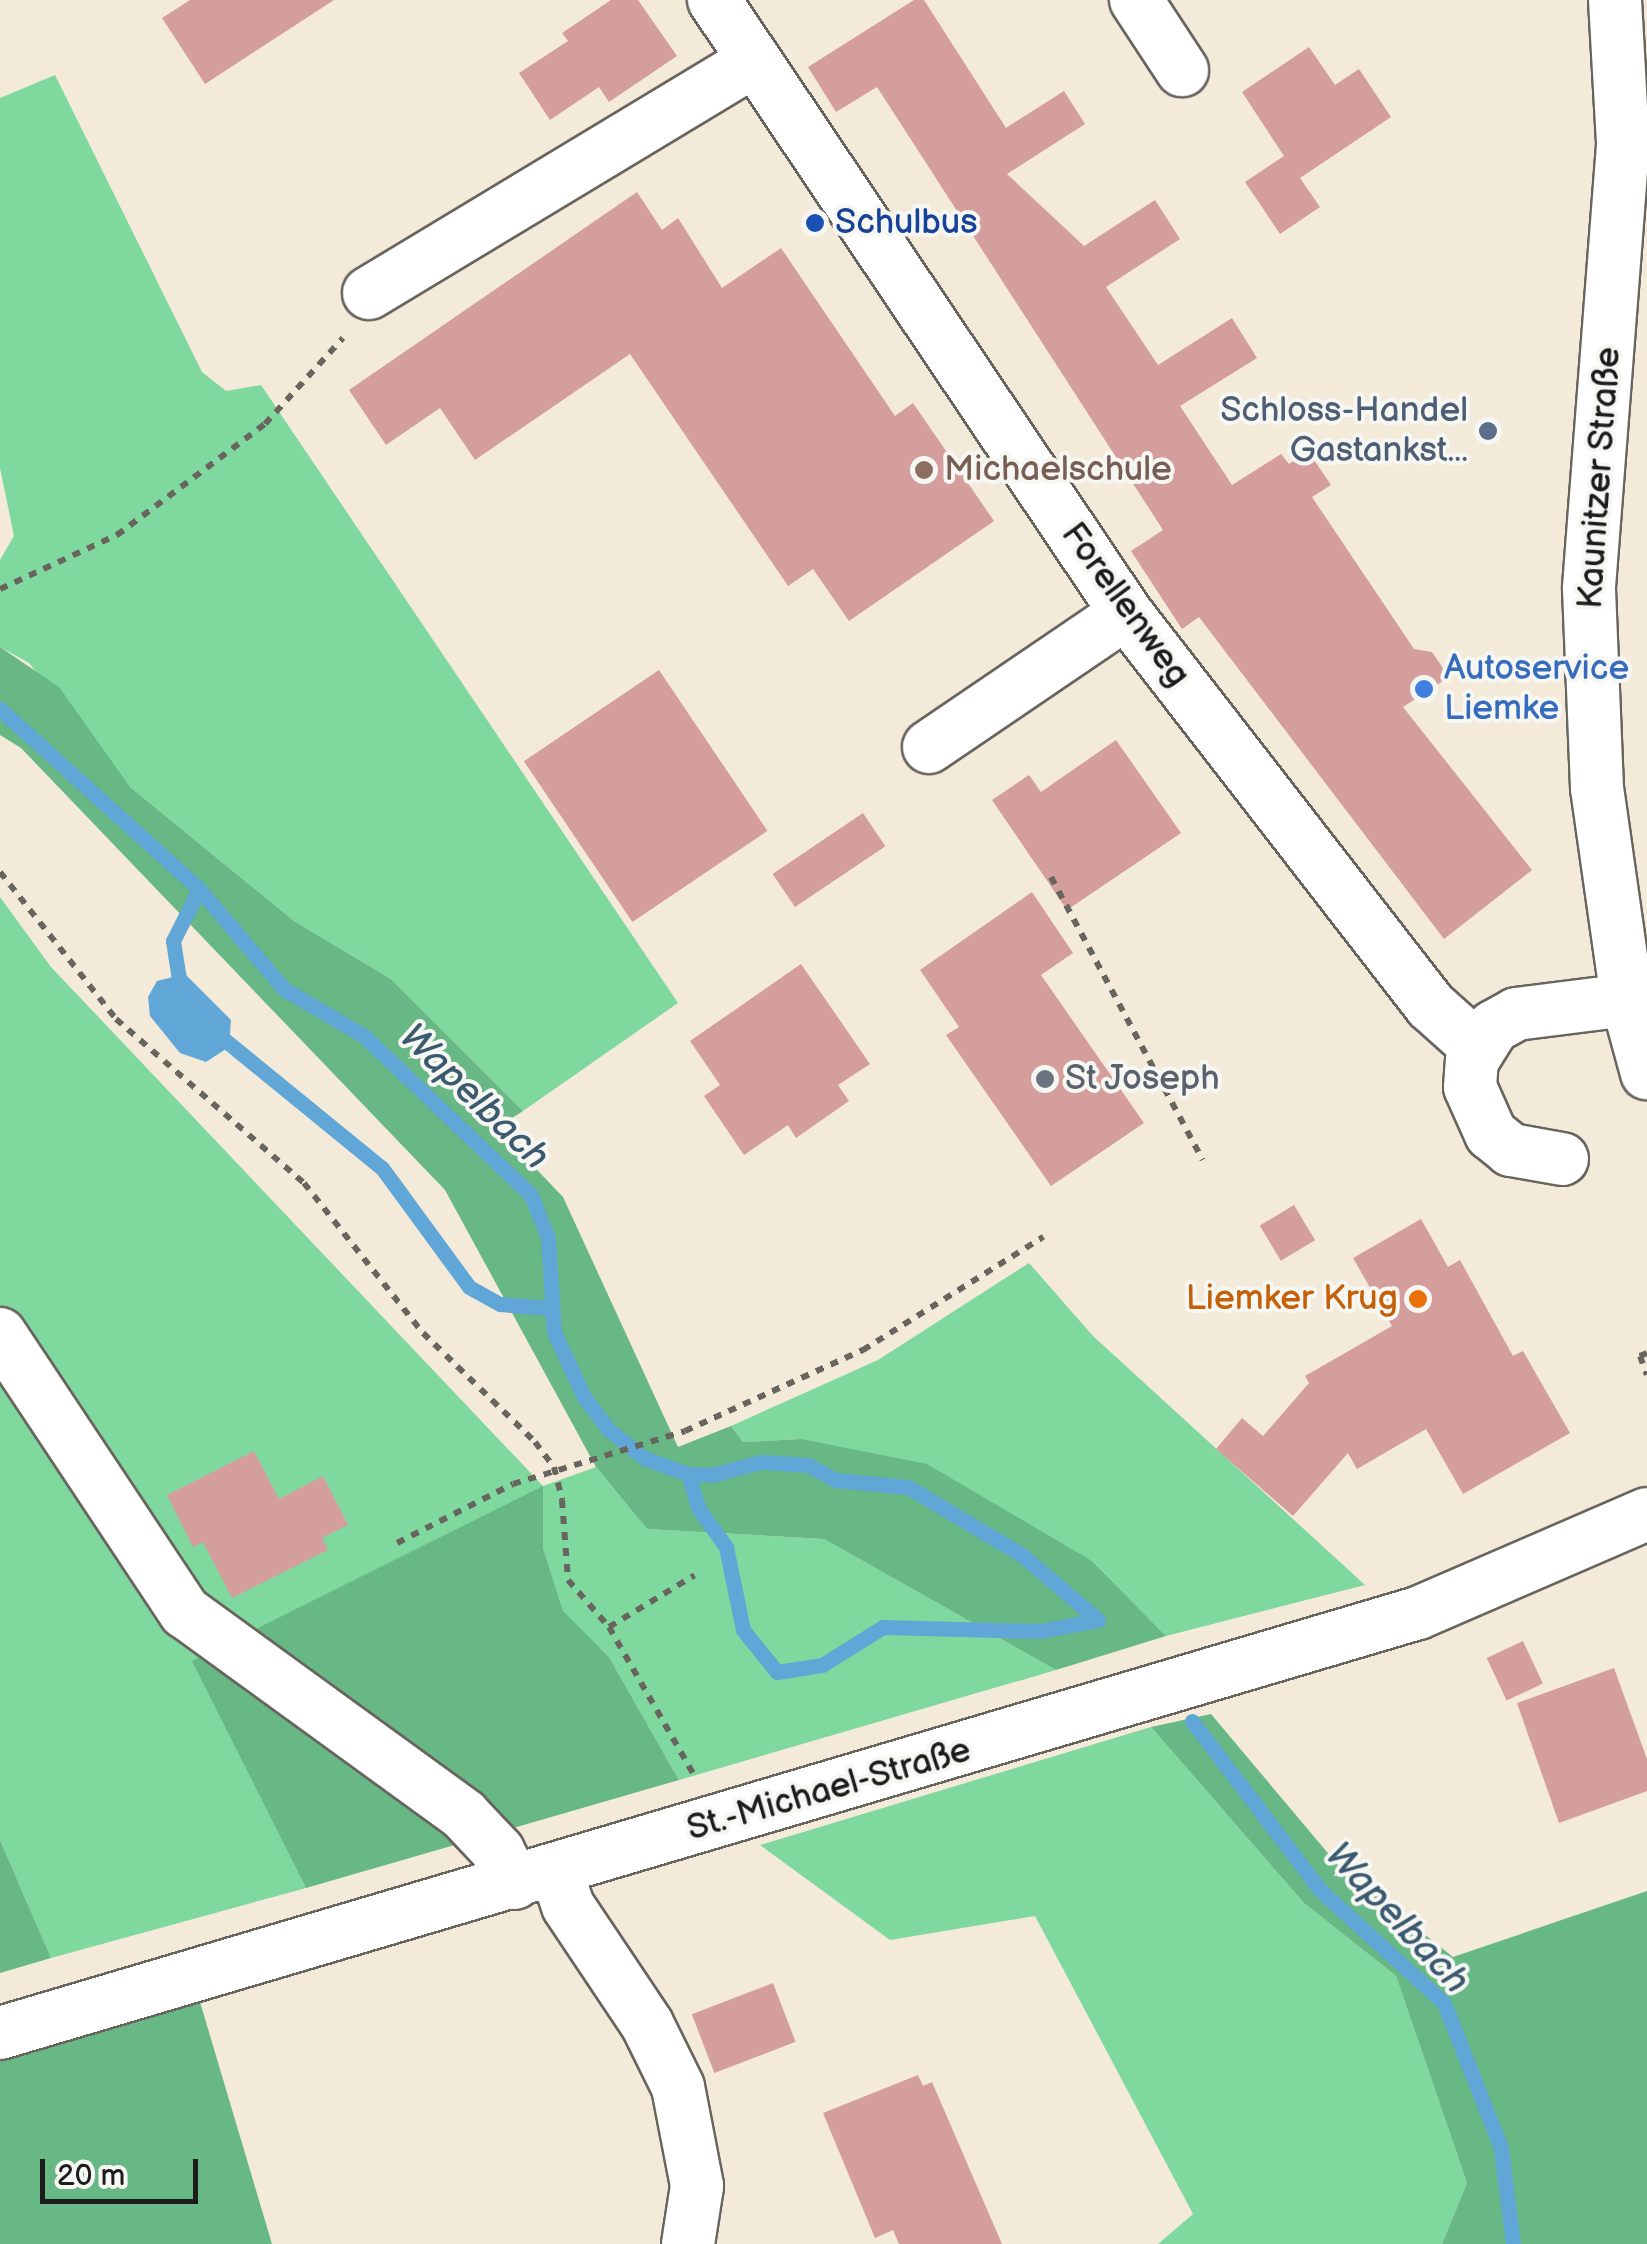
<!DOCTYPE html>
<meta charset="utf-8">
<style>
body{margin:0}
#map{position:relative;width:1647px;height:2244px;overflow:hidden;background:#f4eada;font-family:"Balsamiq Sans",sans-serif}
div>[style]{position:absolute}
.green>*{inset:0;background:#7fd89d}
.forest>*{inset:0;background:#67b884}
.water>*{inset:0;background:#60a6d6}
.stream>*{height:15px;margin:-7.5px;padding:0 7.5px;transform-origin:7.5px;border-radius:7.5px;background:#60a6d6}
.building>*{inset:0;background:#d49e9d;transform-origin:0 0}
.path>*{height:6px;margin-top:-3px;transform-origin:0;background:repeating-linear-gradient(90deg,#68645e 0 8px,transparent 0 16px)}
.roads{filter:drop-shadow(2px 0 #68645e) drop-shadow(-2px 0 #68645e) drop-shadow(0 2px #68645e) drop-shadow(0 -2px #68645e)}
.minor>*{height:52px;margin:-26px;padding:0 26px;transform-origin:26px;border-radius:26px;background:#fff}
.dots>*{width:28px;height:28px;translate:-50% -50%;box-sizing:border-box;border:5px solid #f6f6f2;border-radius:50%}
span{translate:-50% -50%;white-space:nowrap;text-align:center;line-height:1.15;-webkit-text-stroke:8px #f6f6f2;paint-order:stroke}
.transit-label{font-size:35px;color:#164399}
.left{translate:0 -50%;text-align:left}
.service-label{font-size:35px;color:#4e5e75}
.right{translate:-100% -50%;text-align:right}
.education-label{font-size:35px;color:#785e54}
.street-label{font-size:35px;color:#1c1c1c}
.shop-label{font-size:35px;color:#366cbe}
.worship-label{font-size:35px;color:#5b616d}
.food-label{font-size:35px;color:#c56008}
.water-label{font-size:38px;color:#3b5a70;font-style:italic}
.scale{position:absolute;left:40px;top:2159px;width:158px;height:45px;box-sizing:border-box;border:5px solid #1c1c1c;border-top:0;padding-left:12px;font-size:30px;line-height:35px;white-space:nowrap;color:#1c1c1c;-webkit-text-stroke:8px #f6f6f2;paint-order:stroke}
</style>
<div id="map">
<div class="green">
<div style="clip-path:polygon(55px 75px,202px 372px,226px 391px,261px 385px,678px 1003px,523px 1111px,391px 979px,294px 921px,130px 787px,29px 663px,0 647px,0 560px,14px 536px,0 468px,0 98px)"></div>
<div style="clip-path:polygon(0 897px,51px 967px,543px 1486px,596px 1467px,647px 1529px,824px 1539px,1056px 1670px,679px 1780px,609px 1657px,563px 1612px,543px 1548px,543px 1487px,193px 1661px,306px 1888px,51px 1958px,0 1840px)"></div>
<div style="clip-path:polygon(1029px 1263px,1093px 1336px,1365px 1585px,1166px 1636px,1092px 1561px,801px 1439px,743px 1442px,731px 1426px,878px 1360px)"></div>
<div style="clip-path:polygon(1151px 1727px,1304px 1903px,1396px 1976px,1467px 2183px,1442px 2244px,1158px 2244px,1193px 2214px,1035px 1916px,890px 1940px,760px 1845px)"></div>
</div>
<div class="forest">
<div style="clip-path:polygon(0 647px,59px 687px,130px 787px,294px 921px,391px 979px,523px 1111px,497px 1128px,563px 1197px,678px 1447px,731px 1426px,743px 1442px,801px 1439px,927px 1464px,1092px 1561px,1166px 1636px,1056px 1670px,824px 1539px,647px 1529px,596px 1467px,445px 1190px,21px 748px,0 735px)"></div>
<div style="clip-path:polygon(543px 1486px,543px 1548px,563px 1611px,609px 1657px,679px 1780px,306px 1888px,192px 1661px)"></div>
<div style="clip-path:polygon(1211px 1714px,1337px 1864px,1453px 1957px,1647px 1891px,1647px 2244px,1442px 2244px,1467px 2183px,1396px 1976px,1304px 1903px,1151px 1727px)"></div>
<div style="clip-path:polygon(0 1840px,51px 1958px,0 1973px)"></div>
<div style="clip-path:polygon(200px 2002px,272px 2244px,0 2244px,0 2058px)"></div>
</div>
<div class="water">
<div style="clip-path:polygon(185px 974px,231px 1020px,229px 1047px,206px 1062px,180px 1053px,150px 1016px,148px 997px,157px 981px)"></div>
</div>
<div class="stream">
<div style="left:0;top:709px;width:268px;rotate:42.1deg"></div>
<div style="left:199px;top:889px;width:131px;rotate:49.6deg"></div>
<div style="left:284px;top:989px;width:93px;rotate:30.4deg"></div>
<div style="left:364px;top:1036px;width:231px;rotate:43.6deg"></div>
<div style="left:531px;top:1195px;width:46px;rotate:68.4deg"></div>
<div style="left:548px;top:1238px;width:94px;rotate:86.3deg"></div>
<div style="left:554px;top:1332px;width:72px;rotate:65.2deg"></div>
<div style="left:584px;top:1397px;width:41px;rotate:52.9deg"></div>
<div style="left:609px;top:1430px;width:45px;rotate:38.7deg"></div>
<div style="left:644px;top:1458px;width:47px;rotate:20deg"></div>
<div style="left:688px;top:1474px;width:24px;rotate:2deg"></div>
<div style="left:712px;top:1475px;width:50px;rotate:-15.2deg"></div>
<div style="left:760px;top:1462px;width:48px;rotate:3.6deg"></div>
<div style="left:808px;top:1465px;width:31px;rotate:29deg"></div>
<div style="left:835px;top:1480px;width:73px;rotate:5.5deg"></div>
<div style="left:908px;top:1487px;width:133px;rotate:30.8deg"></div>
<div style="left:1022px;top:1555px;width:100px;rotate:40.5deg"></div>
<div style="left:181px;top:992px;width:52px;rotate:-98.9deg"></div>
<div style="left:173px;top:941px;width:58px;rotate:-63.4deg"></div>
<div style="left:215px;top:1032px;width:215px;rotate:39.2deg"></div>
<div style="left:382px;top:1168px;width:147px;rotate:53.8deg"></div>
<div style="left:469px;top:1287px;width:35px;rotate:29deg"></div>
<div style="left:500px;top:1304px;width:48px;rotate:4.8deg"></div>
<div style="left:688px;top:1474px;width:37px;rotate:73deg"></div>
<div style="left:699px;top:1509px;width:47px;rotate:54.6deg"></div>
<div style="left:726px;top:1547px;width:85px;rotate:78.4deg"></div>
<div style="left:743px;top:1630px;width:54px;rotate:51deg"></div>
<div style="left:777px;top:1672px;width:46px;rotate:-8.8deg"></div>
<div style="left:822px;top:1665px;width:72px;rotate:-31.9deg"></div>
<div style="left:883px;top:1627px;width:157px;rotate:1.5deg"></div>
<div style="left:1040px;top:1631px;width:59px;rotate:-10.7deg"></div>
<div style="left:1192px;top:1721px;width:213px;rotate:52.8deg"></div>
<div style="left:1321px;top:1891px;width:166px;rotate:42.3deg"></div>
<div style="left:1444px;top:2003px;width:156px;rotate:68.5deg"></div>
<div style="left:1501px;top:2148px;width:97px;rotate:82.9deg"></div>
</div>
<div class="building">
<div style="clip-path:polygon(190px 0,334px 0,205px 84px,162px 18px)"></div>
<div style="clip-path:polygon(611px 0,638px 0,677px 56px,609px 102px,599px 87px,550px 120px,519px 73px,568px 41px,562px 33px)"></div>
<div style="clip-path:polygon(914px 0,924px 0,1006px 128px,1064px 91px,1085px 124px,1007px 174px,1084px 246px,1155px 200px,1180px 239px,1106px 287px,1158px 365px,1232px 318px,1257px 358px,1180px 406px,1232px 485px,1281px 454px,1289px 464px,1308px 451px,1331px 485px,1312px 497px,1414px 649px,1432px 652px,1449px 677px,1403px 707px,1532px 870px,1444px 939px,1199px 617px,1182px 629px,1131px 551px,1163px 530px,877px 87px,836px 112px,808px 67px)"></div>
<div style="clip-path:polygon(1309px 47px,1335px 85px,1359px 69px,1391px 117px,1300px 178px,1320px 207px,1280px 234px,1245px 182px,1284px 156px,1242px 92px)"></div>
<div style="clip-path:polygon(637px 192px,662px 230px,678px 218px,722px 288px,781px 248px,895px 416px,913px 403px,994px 521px,849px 621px,813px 569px,788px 586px,630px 354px,475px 460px,440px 408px,386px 445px,349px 390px)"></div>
<div style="left:659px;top:670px;width:194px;height:163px;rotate:56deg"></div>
<div style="clip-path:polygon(1116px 740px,1181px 833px,1067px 910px,992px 800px,1029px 775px,1041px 792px)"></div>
<div style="left:863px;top:813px;width:40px;height:109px;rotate:56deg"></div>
<div style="clip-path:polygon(1032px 892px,1073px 953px,1041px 975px,1144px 1123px,1051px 1186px,946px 1035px,959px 1027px,920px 970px)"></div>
<div style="clip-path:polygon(801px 964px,870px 1064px,838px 1085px,849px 1101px,796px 1138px,788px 1125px,744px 1155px,704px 1096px,720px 1085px,690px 1041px)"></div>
<div style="left:1294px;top:1205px;width:41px;height:40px;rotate:59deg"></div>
<div style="clip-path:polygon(1421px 1219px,1448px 1267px,1460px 1260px,1513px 1356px,1523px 1351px,1570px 1433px,1463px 1494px,1426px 1429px,1357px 1469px,1348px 1453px,1293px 1516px,1216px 1449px,1242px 1418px,1263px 1436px,1309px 1383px,1305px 1376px,1392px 1326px,1353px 1258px)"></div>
<div style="clip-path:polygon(254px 1451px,279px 1499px,323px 1476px,348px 1525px,322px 1538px,328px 1550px,232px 1598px,203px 1542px,193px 1547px,167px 1495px)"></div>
<div style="left:1523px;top:1641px;width:47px;height:40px;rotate:65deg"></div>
<div style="clip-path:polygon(1614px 1668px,1647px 1759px,1647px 1791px,1559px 1823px,1517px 1703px)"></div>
<div style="left:773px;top:1983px;width:63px;height:87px;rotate:69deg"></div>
<div style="clip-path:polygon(918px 2075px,923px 2086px,932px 2082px,1002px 2244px,899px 2244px,893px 2230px,875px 2238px,823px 2113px)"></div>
</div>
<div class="path">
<div style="left:0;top:589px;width:129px;rotate:-24.8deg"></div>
<div style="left:117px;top:535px;width:185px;rotate:-36.9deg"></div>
<div style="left:265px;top:424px;width:116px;rotate:-47.8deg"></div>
<div style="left:0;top:872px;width:187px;rotate:51.7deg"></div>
<div style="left:116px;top:1019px;width:249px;rotate:41.1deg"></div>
<div style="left:304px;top:1183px;width:191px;rotate:51.6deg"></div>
<div style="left:423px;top:1333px;width:156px;rotate:44.2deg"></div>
<div style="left:535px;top:1442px;width:31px;rotate:53deg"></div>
<div style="left:554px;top:1467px;width:34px;rotate:76deg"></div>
<div style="left:562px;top:1500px;width:80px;rotate:85.7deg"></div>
<div style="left:568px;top:1580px;width:62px;rotate:48.9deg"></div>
<div style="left:609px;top:1627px;width:168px;rotate:60.1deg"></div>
<div style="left:1051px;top:877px;width:321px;rotate:61.8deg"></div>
<div style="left:1647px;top:1353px;width:8px;rotate:157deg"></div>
<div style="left:1640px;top:1356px;width:20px;rotate:70deg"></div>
<div style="left:397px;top:1543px;width:130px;rotate:-27deg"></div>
<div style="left:513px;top:1484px;width:180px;rotate:-17.1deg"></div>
<div style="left:685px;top:1431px;width:196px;rotate:-24.5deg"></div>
<div style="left:863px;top:1350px;width:213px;rotate:-32.1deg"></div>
<div style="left:609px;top:1627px;width:100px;rotate:-31.2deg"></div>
</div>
<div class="roads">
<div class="minor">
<div style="left:714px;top:0;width:739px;rotate:56.09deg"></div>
<div style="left:1126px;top:613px;width:497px;rotate:52.2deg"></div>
<div style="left:1431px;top:1006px;width:63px;rotate:41.8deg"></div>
<div style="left:1136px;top:0;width:84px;rotate:56.7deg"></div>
<div style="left:1615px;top:0;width:145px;rotate:86.8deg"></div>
<div style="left:1623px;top:145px;width:445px;rotate:94.4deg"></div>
<div style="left:1589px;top:589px;width:199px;rotate:87.7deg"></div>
<div style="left:1597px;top:788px;width:214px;rotate:81.9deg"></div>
<div style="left:1627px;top:1000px;width:76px;rotate:74.7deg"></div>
<div style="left:369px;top:293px;width:449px;rotate:-31.1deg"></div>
<div style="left:929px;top:747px;width:238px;rotate:-34.2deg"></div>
<div style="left:1562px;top:1159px;width:52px;rotate:-170deg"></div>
<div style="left:1511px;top:1150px;width:26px;rotate:-141deg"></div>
<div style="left:1491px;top:1134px;width:51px;rotate:-114.1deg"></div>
<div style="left:1470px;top:1087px;width:26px;rotate:-86deg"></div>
<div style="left:1472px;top:1061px;width:40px;rotate:-58deg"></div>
<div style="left:1493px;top:1027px;width:26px;rotate:-29deg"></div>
<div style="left:1516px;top:1014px;width:112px;rotate:-7.2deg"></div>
<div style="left:0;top:1334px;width:334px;rotate:56.4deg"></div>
<div style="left:185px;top:1612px;width:345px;rotate:36deg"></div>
<div style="left:464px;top:1815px;width:50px;rotate:46.6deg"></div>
<div style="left:498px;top:1851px;width:36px;rotate:63deg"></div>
<div style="left:556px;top:1871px;width:37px;rotate:71deg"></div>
<div style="left:568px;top:1906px;width:142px;rotate:56.2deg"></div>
<div style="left:647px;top:2024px;width:70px;rotate:63.8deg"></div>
<div style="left:678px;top:2087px;width:101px;rotate:79.1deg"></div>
<div style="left:697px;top:2186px;width:59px;rotate:98.8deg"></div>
<div style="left:0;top:2033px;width:1479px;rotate:-16.5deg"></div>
<div style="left:1418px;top:1613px;width:249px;rotate:-23.4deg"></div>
</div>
</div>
<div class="dots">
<div style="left:815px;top:223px;background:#1a4fb4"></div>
<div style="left:1488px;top:431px;background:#5c6f8a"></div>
<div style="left:924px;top:470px;background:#8d6e63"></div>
<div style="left:1424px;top:689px;background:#3f7fe0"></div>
<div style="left:1045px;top:1079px;background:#6b7280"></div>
<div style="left:1418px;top:1299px;background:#e8710a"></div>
</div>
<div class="transit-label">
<span class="left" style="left:835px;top:223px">Schulbus</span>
</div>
<div class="service-label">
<span class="right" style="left:1468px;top:431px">Schloss-Handel<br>Gastankst...</span>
</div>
<div class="education-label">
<span class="left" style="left:944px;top:470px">Michaelschule</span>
</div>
<div class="street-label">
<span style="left:1600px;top:478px;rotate:-86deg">Kaunitzer Straße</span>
<span style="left:1125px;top:605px;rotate:54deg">Forellenweg</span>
<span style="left:829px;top:1790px;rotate:-16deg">St.-Michael-Straße</span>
</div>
<div class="shop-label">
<span class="left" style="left:1444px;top:689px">Autoservice<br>Liemke</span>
</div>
<div class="worship-label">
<span class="left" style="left:1065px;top:1079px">St Joseph</span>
</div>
<div class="food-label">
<span class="right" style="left:1398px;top:1299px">Liemker Krug</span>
</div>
<div class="water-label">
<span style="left:474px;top:1097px;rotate:44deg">Wapelbach</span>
<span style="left:1397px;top:1918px;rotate:47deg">Wapelbach</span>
</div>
<div class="scale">20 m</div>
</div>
